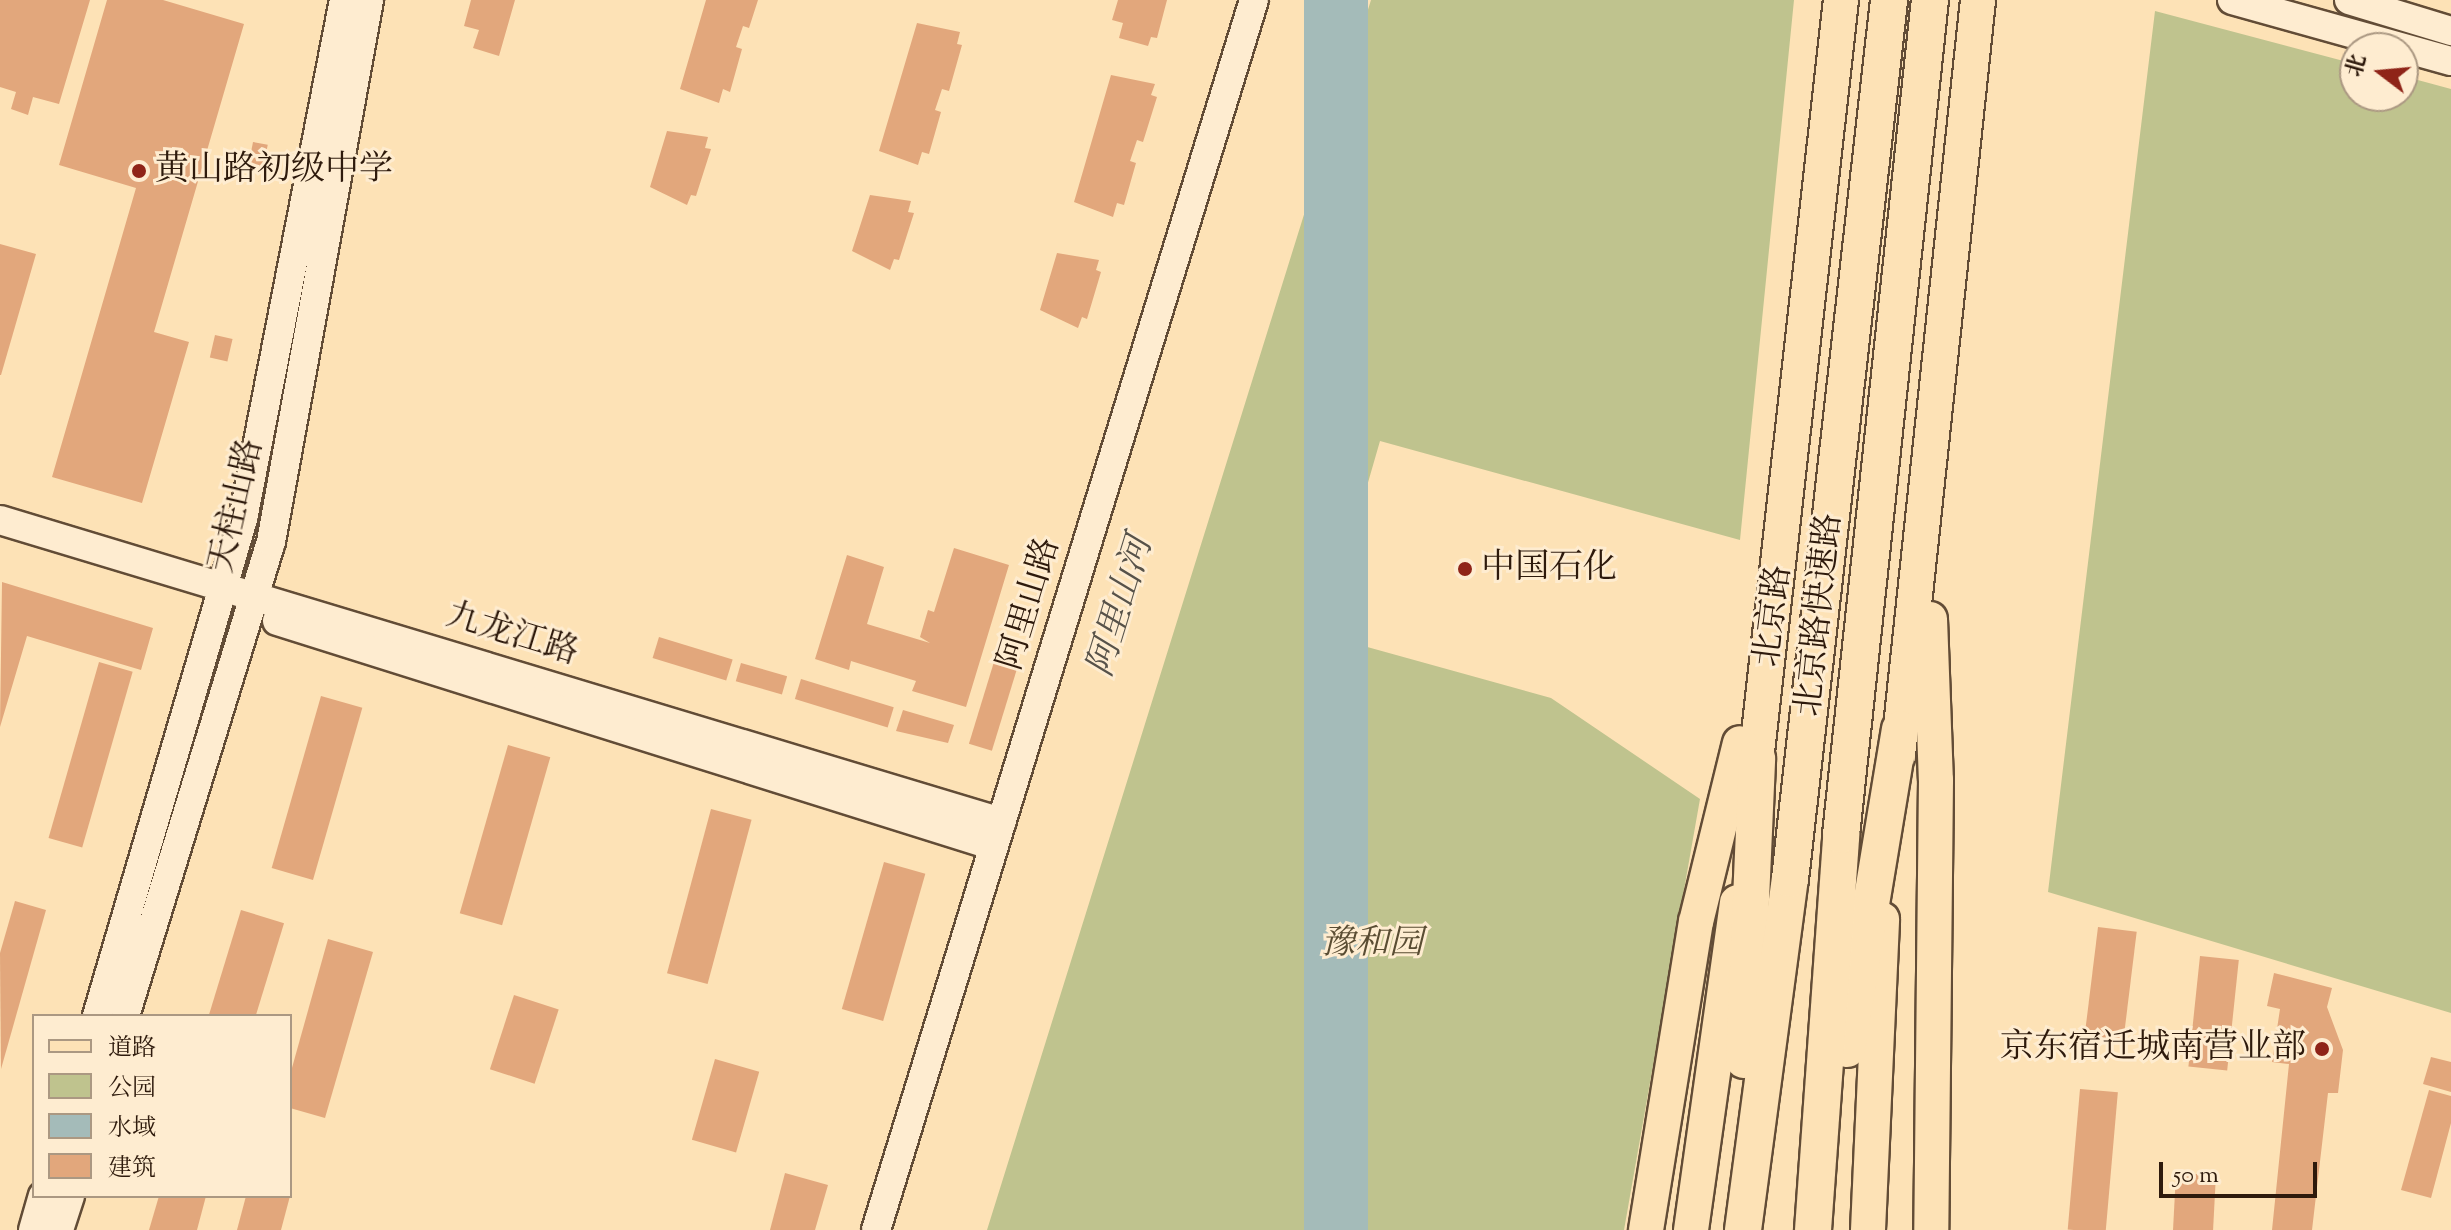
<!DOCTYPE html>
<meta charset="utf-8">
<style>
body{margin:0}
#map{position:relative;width:2451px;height:1230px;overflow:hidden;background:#fde2b6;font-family:"Sorts Mill Goudy","Noto Serif SC",serif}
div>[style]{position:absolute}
.green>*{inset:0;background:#bfc38e}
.water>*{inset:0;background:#a4bbb9;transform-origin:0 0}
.building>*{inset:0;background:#e2a77c;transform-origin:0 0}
.roads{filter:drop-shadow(2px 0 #624c36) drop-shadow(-2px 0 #624c36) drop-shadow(0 2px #624c36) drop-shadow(0 -2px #624c36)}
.tertiary>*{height:28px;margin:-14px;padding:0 14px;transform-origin:14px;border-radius:14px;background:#feecd0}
.primary>*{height:34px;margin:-17px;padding:0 17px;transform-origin:17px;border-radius:17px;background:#fde2b6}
.trunk>*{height:36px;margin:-18px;padding:0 18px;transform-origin:18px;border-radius:18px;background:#fde2b6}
.dots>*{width:22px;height:22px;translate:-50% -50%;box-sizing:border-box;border:4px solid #feecd0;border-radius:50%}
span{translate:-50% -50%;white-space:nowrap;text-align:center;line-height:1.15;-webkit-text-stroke:6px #feecd0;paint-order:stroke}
.poi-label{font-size:34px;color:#2e1a0c}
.left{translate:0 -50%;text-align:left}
.right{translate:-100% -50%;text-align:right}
.street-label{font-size:34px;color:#2e1a0c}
.park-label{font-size:34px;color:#5a4d33;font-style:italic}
.water-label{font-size:36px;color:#575249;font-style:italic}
.legend{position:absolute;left:32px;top:1014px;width:260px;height:184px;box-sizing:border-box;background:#feecd0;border:2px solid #ab9882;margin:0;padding:10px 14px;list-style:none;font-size:24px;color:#2e1a0c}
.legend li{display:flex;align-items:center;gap:16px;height:40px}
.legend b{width:40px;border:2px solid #ab9882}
.north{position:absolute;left:2339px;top:32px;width:80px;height:80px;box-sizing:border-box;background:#feecd0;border:2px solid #ab9882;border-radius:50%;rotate:286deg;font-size:22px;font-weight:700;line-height:32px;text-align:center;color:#2e1a0c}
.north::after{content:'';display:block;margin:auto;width:28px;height:36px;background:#8f2418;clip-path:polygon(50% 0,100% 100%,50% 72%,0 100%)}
.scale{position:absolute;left:2159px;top:1162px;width:158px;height:36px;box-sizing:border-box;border:4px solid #2e1a0c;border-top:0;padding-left:10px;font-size:24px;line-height:28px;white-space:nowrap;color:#2e1a0c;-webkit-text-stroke:6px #feecd0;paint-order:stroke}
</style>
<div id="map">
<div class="green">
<div style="clip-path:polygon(1371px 0,1794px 0,1740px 540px,1380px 441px,1324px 635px,1551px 698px,1700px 799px,1624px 1230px,987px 1230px)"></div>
<div style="clip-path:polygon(2155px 11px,2355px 64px,2355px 96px,2403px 96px,2403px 76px,2451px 89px,2451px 1013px,2048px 892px)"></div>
</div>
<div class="water">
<div style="left:1304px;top:0;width:64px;height:1284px"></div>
</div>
<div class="building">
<div style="clip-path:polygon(0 0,90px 0,59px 104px,33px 97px,28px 115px,11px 109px,16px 92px,0 87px)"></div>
<div style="clip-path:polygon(107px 0,163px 0,244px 24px,154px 332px,189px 342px,142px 503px,52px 477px,136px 188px,59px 165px)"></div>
<div style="clip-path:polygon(471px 0,515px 0,499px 56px,473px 48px,479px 30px,464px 26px)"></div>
<div style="clip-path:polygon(706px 0,758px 0,749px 28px,743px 26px,736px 47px,742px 49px,730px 92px,723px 89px,719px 103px,680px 89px)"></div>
<div style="clip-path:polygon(1118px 0,1167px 0,1157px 38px,1151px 37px,1148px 46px,1119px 38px,1123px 23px,1112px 20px)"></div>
<div style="clip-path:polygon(917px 23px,960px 32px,957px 44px,962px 45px,949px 91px,942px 89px,935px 110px,941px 112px,929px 154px,922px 152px,918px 165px,879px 151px)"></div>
<div style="clip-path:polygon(1111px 75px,1155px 84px,1151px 95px,1157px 97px,1143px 142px,1137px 140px,1130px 161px,1136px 163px,1124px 205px,1117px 203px,1113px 217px,1074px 202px)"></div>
<div style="clip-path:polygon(667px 131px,708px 137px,705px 148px,711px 149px,696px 196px,691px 195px,687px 205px,650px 187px)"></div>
<div style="left:253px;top:142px;width:15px;height:28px;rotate:11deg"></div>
<div style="clip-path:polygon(870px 195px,911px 201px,908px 212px,914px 213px,899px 260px,894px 259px,890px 270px,852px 251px)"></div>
<div style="clip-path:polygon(0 244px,36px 254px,1px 375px,0 375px)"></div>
<div style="clip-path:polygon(1057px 253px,1099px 260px,1096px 270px,1101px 272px,1087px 319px,1082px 317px,1078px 328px,1040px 310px)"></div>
<div style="left:215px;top:335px;width:18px;height:23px;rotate:13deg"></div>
<div style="clip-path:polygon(954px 548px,1009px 565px,966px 707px,912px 691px,916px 681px,851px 661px,849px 670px,815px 659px,847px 555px,884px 567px,867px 624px,930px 643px,920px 637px,928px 610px,934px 612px)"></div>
<div style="clip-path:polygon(2px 582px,153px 628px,141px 670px,27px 636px,0 727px)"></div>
<div style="left:659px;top:637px;width:77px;height:22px;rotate:17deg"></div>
<div style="left:997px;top:652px;width:24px;height:96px;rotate:17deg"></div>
<div style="left:99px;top:662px;width:35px;height:183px;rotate:16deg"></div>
<div style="left:741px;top:663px;width:48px;height:19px;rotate:16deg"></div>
<div style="left:801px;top:679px;width:97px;height:21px;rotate:17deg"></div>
<div style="left:321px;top:696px;width:43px;height:179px;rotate:16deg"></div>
<div style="clip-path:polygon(903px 710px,954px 725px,948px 743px,896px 731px)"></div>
<div style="left:508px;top:745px;width:44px;height:175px;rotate:16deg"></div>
<div style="left:711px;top:809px;width:42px;height:170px;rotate:15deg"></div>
<div style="left:884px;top:862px;width:43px;height:153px;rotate:16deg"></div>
<div style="clip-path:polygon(15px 901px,46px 910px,1px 1069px,0 953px)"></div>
<div style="left:241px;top:910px;width:45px;height:110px;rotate:17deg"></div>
<div style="left:2098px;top:927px;width:39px;height:111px;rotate:7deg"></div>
<div style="clip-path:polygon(328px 939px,373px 952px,325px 1118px,290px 1108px,290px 1075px)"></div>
<div style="left:2200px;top:956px;width:39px;height:111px;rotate:6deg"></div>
<div style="clip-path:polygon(2274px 973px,2332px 988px,2327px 1007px,2343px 1050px,2338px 1093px,2328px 1093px,2312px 1230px,2272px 1230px,2289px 1064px,2272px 1062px,2280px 1009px,2267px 1006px)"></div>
<div style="left:514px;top:995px;width:47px;height:78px;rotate:18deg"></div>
<div style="clip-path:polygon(2431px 1057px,2451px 1062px,2451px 1092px,2423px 1084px)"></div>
<div style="left:715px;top:1059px;width:46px;height:84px;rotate:16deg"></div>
<div style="left:2080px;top:1089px;width:38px;height:141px;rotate:5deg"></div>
<div style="clip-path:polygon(2429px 1090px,2451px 1096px,2451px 1123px,2431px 1198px,2401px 1190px)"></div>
<div style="clip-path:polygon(785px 1173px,828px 1185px,815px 1230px,770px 1230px)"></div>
<div style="left:2176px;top:1173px;width:40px;height:57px;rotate:3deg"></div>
<div style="clip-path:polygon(159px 1196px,206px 1196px,197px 1230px,149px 1230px)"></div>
<div style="clip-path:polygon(246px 1196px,290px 1196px,281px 1230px,237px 1230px)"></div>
</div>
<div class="roads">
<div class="tertiary">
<div style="left:2232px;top:0;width:227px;rotate:15.6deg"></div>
<div style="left:2349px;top:0;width:107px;rotate:16.9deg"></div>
<div style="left:0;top:520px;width:1046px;rotate:16.79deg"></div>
<div style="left:277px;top:621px;width:751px;rotate:17.42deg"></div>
<div style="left:97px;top:1016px;width:518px;rotate:-73.63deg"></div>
<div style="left:243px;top:519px;width:529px;rotate:-78.99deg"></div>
<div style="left:125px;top:1016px;width:496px;rotate:-72.9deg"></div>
<div style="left:271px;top:542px;width:551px;rotate:-79.75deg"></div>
<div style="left:33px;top:1230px;width:35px;rotate:-74deg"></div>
<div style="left:59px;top:1230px;width:36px;rotate:-72deg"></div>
<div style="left:876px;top:1230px;width:1287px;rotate:-72.92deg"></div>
</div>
<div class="primary">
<div style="left:1930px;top:619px;width:161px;rotate:87.9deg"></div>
<div style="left:1936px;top:780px;width:450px;rotate:90.6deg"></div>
<div style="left:1898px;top:755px;width:759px;rotate:-83.95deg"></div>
<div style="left:1753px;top:787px;width:792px;rotate:-83.62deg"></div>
<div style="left:1646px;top:1230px;width:312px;rotate:-80.8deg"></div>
<div style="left:1696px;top:922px;width:184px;rotate:-76.2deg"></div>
<div style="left:1691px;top:1230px;width:331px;rotate:-82deg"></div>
<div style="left:1868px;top:1230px;width:311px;rotate:-87.4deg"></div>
</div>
<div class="trunk">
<div style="left:1847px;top:1049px;width:324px;rotate:-80.6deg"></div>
<div style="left:1744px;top:1060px;width:302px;rotate:-87.5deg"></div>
<div style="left:1743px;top:1230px;width:354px;rotate:-82.4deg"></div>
<div style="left:1790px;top:879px;width:885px;rotate:-83.57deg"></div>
<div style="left:1813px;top:1230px;width:396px;rotate:-85.9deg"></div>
<div style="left:1841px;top:835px;width:840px;rotate:-83.92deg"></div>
</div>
</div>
<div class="dots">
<div style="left:139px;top:171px;background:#8f2418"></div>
<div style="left:1465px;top:569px;background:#8f2418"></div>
<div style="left:2322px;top:1049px;background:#8f2418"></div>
</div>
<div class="poi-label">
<span class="left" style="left:155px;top:171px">黄山路初级中学</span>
<span class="left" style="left:1481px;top:569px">中国石化</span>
<span class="right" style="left:2306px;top:1049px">京东宿迁城南营业部</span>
</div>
<div class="street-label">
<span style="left:237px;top:506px;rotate:-77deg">天柱山路</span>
<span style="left:1030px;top:604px;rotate:-73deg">阿里山路</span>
<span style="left:1820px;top:615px;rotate:-84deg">北京路快速路</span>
<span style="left:1774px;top:616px;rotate:-83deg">北京路</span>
<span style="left:512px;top:635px;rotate:17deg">九龙江路</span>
</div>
<div class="park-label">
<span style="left:1372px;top:945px">豫和园</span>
</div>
<div class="water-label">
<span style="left:1122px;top:607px;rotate:-73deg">阿里山河</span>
</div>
<ul class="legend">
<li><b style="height:10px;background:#fde2b6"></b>道路</li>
<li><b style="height:22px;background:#bfc38e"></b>公园</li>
<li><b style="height:22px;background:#a4bbb9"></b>水域</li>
<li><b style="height:22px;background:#e2a77c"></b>建筑</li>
</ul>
<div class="north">北</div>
<div class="scale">50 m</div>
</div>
